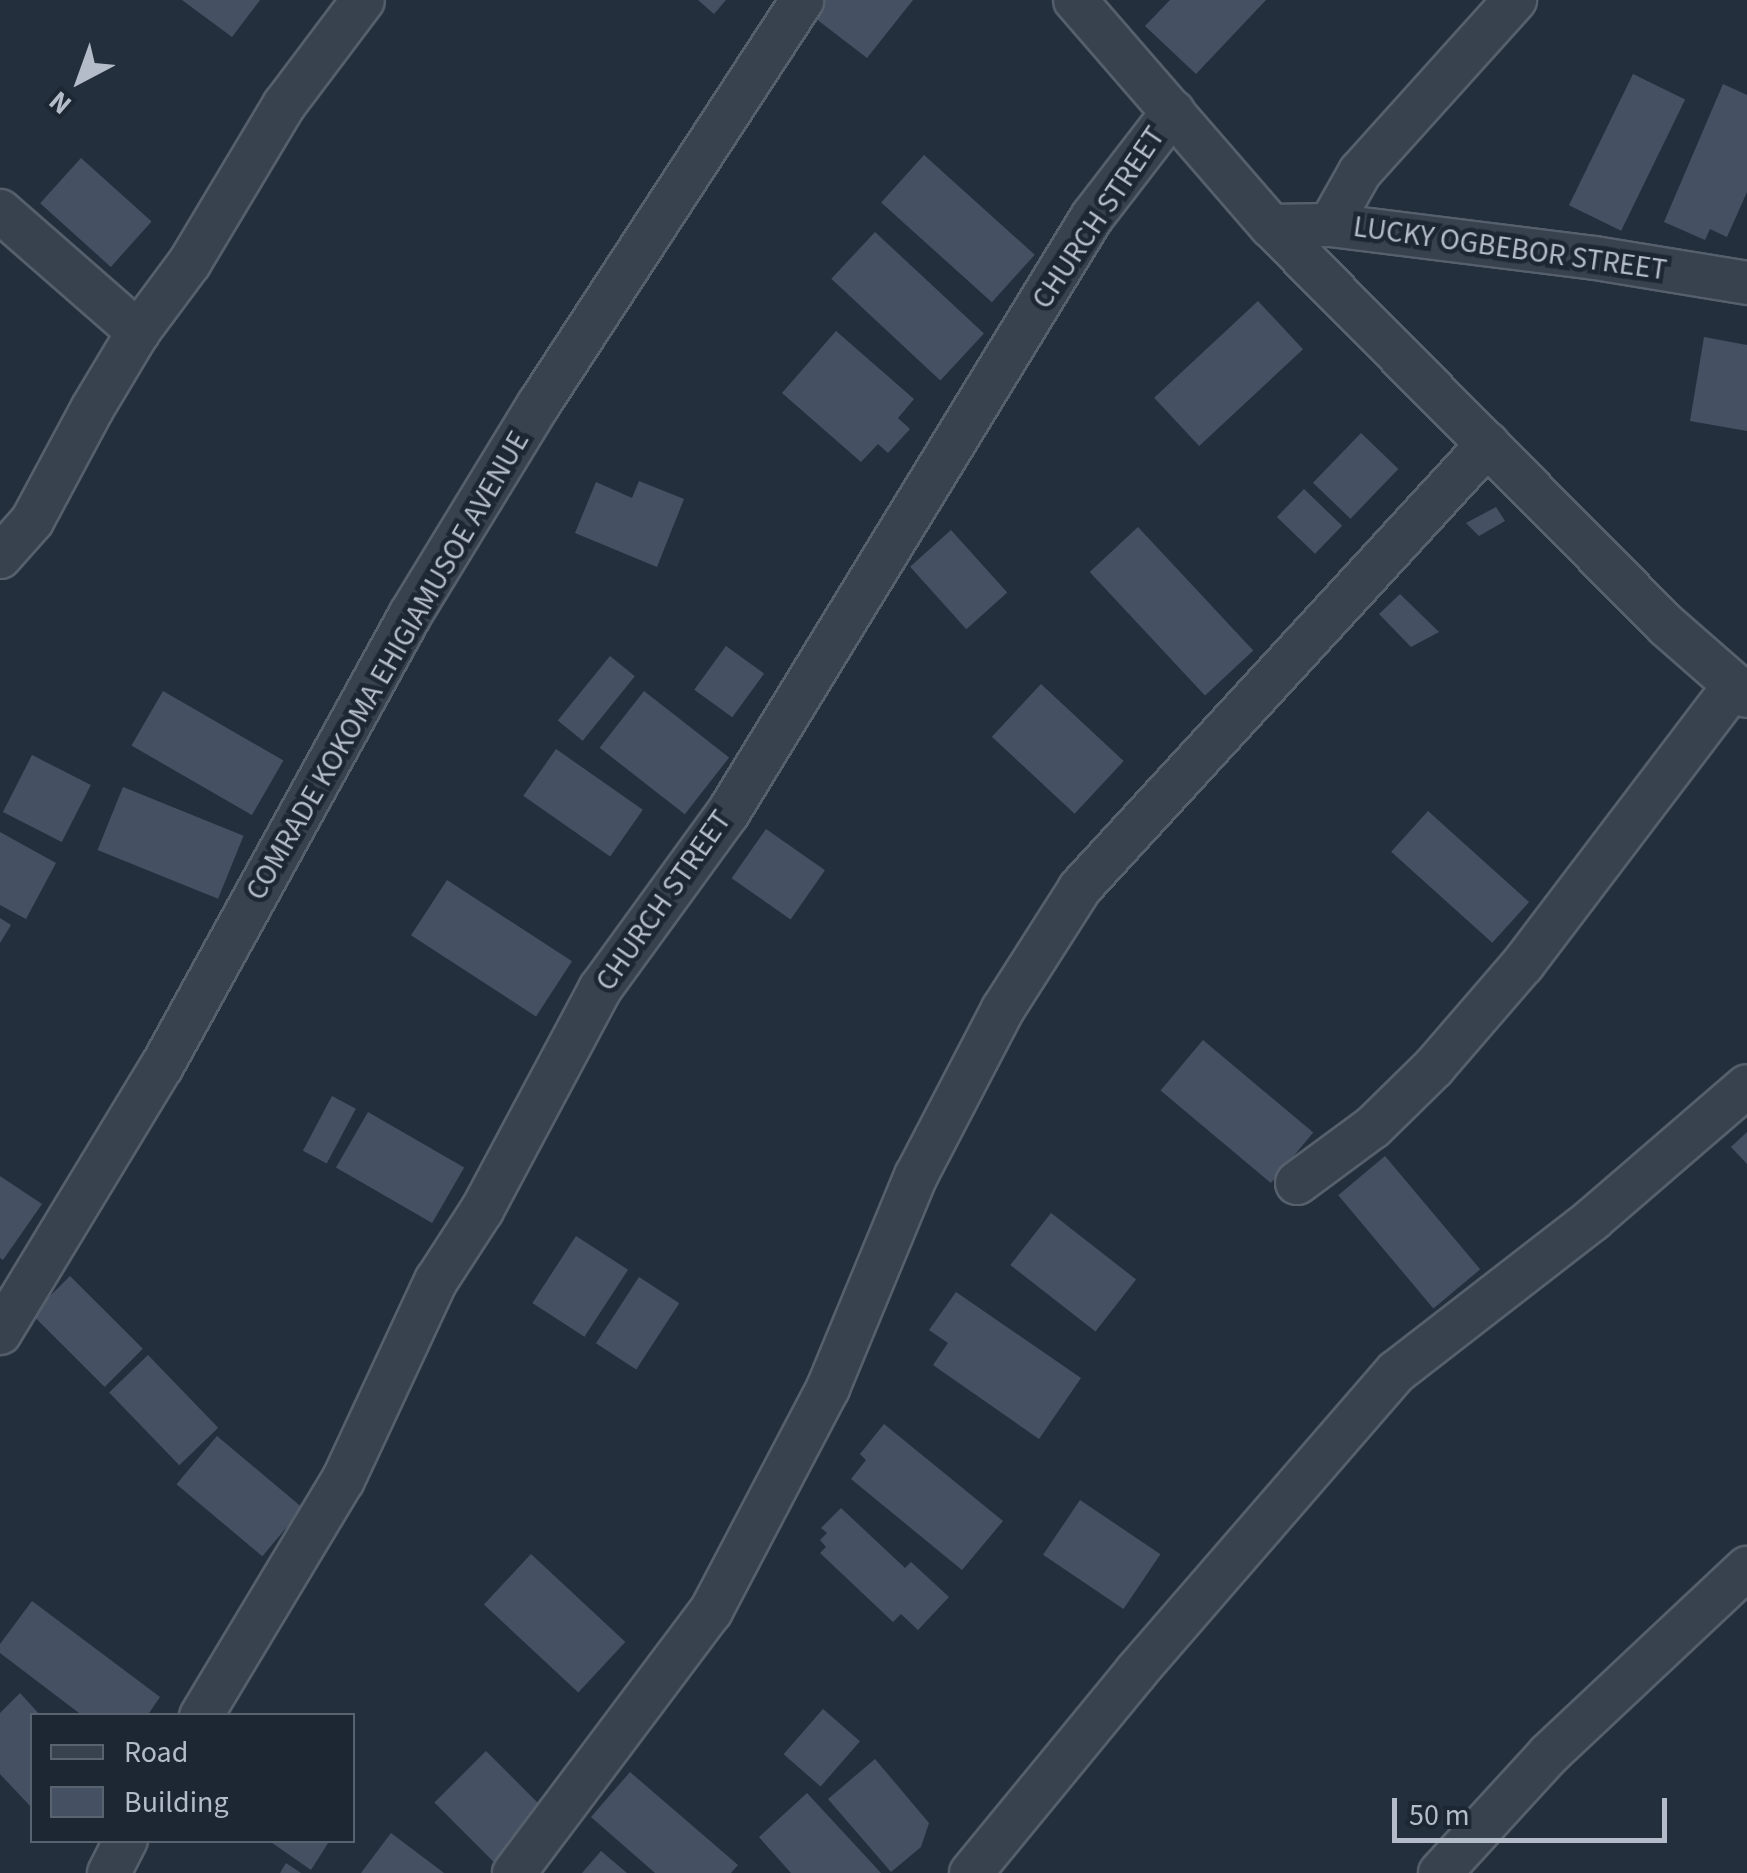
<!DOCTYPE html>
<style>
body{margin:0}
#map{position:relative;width:1747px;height:1873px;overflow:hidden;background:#242f3e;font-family:"Source Sans 3",sans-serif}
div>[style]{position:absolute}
.building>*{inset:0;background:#455162;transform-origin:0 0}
.roads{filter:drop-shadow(2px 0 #565f6c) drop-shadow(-2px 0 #565f6c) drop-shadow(0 2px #565f6c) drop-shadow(0 -2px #565f6c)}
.minor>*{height:42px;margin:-21px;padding:0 21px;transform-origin:21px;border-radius:21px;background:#38414e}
span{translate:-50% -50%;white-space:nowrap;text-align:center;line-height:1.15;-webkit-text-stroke:9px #1d2633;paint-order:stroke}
.street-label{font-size:30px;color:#b4bcc9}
.legend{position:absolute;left:30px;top:1713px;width:325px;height:130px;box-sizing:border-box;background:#1d2633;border:2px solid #59626f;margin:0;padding:12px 18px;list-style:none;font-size:30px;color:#b4bcc9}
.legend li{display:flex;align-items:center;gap:20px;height:50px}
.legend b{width:50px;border:2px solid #59626f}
.north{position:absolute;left:30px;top:30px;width:100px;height:100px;-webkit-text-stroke:8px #1d2633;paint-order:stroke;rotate:221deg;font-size:28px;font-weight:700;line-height:40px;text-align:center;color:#b4bcc9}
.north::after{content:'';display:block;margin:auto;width:35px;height:45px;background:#b4bcc9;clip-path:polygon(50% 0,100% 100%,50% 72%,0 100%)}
.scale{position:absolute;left:1392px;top:1798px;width:275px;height:45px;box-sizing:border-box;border:5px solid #b4bcc9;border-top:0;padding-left:12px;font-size:30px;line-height:35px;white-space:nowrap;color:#b4bcc9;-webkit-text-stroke:8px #1d2633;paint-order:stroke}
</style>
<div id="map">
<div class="building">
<div style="clip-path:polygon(182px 0,260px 0,232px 37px)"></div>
<div style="clip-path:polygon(698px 0,726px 0,714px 14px)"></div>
<div style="clip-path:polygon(808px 0,913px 0,867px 58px,802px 8px)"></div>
<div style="clip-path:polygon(1170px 0,1266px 0,1196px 74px,1145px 26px)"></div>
<div style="left:1633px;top:74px;width:58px;height:146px;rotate:26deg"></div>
<div style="clip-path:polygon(1723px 84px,1747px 95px,1747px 192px,1727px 237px,1710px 229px,1705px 240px,1664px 222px)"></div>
<div style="left:924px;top:155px;width:149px;height:64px;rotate:42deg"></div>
<div style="left:81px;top:158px;width:95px;height:61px;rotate:42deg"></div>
<div style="left:875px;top:232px;width:149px;height:64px;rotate:43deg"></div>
<div style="left:1258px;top:301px;width:66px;height:142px;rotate:47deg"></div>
<div style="clip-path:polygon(836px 331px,914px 399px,898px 418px,910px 429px,888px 453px,878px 444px,861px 462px,782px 393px)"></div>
<div style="clip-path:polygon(1704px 337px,1747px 345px,1747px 431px,1690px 421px)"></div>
<div style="left:1361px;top:433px;width:52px;height:69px;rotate:44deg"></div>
<div style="clip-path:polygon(639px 481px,684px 499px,657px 567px,575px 533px,596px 482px,632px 498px)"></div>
<div style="left:1304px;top:489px;width:53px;height:39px;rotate:44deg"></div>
<div style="clip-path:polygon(1496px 507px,1505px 521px,1479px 536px,1466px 523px)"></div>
<div style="left:1138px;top:527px;width:169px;height:66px;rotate:47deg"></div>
<div style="left:951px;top:530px;width:84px;height:55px;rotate:48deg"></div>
<div style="clip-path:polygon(1400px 594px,1439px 632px,1411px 647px,1379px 614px)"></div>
<div style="left:726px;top:646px;width:47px;height:54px;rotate:36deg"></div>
<div style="left:610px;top:656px;width:32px;height:83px;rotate:39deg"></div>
<div style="left:1041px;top:684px;width:113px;height:72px;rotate:43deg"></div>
<div style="left:163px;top:691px;width:139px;height:63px;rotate:30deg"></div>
<div style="left:644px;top:691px;width:108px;height:72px;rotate:38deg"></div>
<div style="left:556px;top:749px;width:106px;height:57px;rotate:35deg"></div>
<div style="left:32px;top:755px;width:66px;height:64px;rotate:27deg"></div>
<div style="left:123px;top:787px;width:130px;height:68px;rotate:22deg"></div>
<div style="left:1428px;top:811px;width:136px;height:55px;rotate:42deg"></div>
<div style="left:766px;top:829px;width:72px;height:60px;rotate:35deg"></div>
<div style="clip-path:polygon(0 832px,56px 863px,26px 919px,0 905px)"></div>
<div style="left:447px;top:880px;width:149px;height:66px;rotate:33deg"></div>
<div style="clip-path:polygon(0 918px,11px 925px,0 943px)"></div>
<div style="left:1203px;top:1040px;width:144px;height:66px;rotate:40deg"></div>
<div style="left:332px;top:1096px;width:27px;height:62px;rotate:28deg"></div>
<div style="left:368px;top:1112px;width:111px;height:64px;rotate:30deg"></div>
<div style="clip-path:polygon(1747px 1132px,1747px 1164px,1731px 1147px)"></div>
<div style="left:1385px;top:1156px;width:148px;height:61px;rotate:50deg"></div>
<div style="clip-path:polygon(0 1176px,42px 1204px,3px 1260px,0 1258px)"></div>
<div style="left:1051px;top:1213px;width:108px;height:66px;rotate:38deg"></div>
<div style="left:576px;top:1236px;width:62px;height:80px;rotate:33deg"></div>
<div style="left:70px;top:1276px;width:103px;height:54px;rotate:45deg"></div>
<div style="left:639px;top:1277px;width:48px;height:79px;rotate:33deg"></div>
<div style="clip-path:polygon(956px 1292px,1081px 1378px,1039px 1439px,933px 1365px,948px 1343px,929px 1330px)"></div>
<div style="left:148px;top:1355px;width:101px;height:54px;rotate:46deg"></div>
<div style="clip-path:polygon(884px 1424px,1003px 1521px,962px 1570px,851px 1479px,866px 1460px,860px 1454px)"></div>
<div style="left:217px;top:1436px;width:112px;height:63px;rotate:40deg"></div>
<div style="left:1080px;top:1500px;width:97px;height:66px;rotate:34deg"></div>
<div style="clip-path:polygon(841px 1508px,905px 1568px,911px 1562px,949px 1597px,918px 1630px,901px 1614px,893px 1622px,820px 1553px,826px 1547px,820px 1540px,827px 1533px,821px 1528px)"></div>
<div style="left:531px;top:1554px;width:129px;height:69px;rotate:43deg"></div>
<div style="clip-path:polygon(32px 1601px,160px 1697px,147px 1716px,83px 1716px,0 1653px,0 1644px)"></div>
<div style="clip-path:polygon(20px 1693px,41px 1716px,32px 1716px,32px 1808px,0 1774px,0 1713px)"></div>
<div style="left:823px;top:1709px;width:49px;height:60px;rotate:41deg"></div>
<div style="left:486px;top:1751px;width:84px;height:73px;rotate:45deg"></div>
<div style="clip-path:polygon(875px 1759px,929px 1823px,921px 1847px,891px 1872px,828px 1799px)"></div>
<div style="clip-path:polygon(630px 1772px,738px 1865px,731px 1873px,655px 1873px,591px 1817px)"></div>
<div style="clip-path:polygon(807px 1793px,881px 1873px,791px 1873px,759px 1837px)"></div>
<div style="clip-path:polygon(391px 1833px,444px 1873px,361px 1873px)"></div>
<div style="clip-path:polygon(268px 1840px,330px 1840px,311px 1870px)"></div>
<div style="clip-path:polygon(601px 1851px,627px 1873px,582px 1873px)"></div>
<div style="clip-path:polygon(286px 1863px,301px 1873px,280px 1873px)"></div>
</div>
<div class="roads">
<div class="minor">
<div style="left:1075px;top:0;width:299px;rotate:49.1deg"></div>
<div style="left:1271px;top:226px;width:563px;rotate:45.29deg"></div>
<div style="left:1667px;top:626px;width:106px;rotate:41.2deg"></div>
<div style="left:0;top:211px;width:184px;rotate:41.2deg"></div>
<div style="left:1330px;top:225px;width:61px;rotate:-60.5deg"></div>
<div style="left:1360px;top:172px;width:232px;rotate:-48deg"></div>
<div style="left:1271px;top:226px;width:59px;rotate:-1deg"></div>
<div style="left:1330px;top:225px;width:267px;rotate:7.1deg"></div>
<div style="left:1595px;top:258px;width:154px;rotate:9.3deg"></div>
<div style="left:0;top:557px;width:48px;rotate:-48.4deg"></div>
<div style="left:32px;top:521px;width:127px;rotate:-61.8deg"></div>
<div style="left:92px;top:409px;width:90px;rotate:-59.1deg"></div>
<div style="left:138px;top:332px;width:87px;rotate:-53.4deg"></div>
<div style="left:190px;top:262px;width:183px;rotate:-59.1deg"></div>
<div style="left:284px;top:105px;width:131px;rotate:-53deg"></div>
<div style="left:1297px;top:1183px;width:94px;rotate:-36.4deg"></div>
<div style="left:1373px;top:1127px;width:86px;rotate:-44.5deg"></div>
<div style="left:1434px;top:1067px;width:136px;rotate:-49.2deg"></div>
<div style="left:1523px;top:964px;width:350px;rotate:-52.8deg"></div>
<div style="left:0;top:1333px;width:312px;rotate:-58.8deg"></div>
<div style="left:162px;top:1066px;width:515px;rotate:-61.19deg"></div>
<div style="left:410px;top:615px;width:247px;rotate:-58.6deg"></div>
<div style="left:539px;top:404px;width:482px;rotate:-56.9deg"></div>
<div style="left:201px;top:1716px;width:275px;rotate:-59deg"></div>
<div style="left:343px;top:1480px;width:220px;rotate:-65deg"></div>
<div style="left:436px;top:1281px;width:85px;rotate:-57.1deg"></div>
<div style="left:482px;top:1210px;width:251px;rotate:-61.9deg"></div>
<div style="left:600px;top:989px;width:218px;rotate:-54deg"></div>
<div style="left:728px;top:813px;width:698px;rotate:-58.59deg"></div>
<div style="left:1092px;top:217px;width:133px;rotate:-52.4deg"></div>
<div style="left:109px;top:1873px;width:37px;rotate:-63deg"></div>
<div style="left:514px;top:1873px;width:328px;rotate:-53.1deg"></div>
<div style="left:711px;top:1611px;width:252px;rotate:-62.3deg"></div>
<div style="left:828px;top:1388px;width:230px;rotate:-67.5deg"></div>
<div style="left:916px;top:1176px;width:188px;rotate:-62.5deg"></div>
<div style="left:1003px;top:1009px;width:143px;rotate:-57.5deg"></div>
<div style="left:1080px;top:888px;width:603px;rotate:-47.42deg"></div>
<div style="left:971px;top:1873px;width:260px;rotate:-50.6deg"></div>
<div style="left:1136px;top:1672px;width:397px;rotate:-49.1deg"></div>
<div style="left:1396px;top:1372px;width:249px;rotate:-37.8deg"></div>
<div style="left:1593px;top:1219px;width:203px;rotate:-40.8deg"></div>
<div style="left:1440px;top:1873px;width:161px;rotate:-47.5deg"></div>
<div style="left:1549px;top:1754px;width:272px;rotate:-43.2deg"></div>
</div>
</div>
<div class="street-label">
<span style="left:1099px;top:218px;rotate:-56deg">CHURCH STREET</span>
<span style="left:1510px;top:249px;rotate:8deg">LUCKY OGBEBOR STREET</span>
<span style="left:388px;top:666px;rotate:-60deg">COMRADE KOKOMA EHIGIAMUSOE AVENUE</span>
<span style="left:664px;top:901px;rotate:-55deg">CHURCH STREET</span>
</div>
<ul class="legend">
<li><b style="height:12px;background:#38414e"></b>Road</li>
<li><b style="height:28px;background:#455162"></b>Building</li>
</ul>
<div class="north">N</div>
<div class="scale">50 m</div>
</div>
